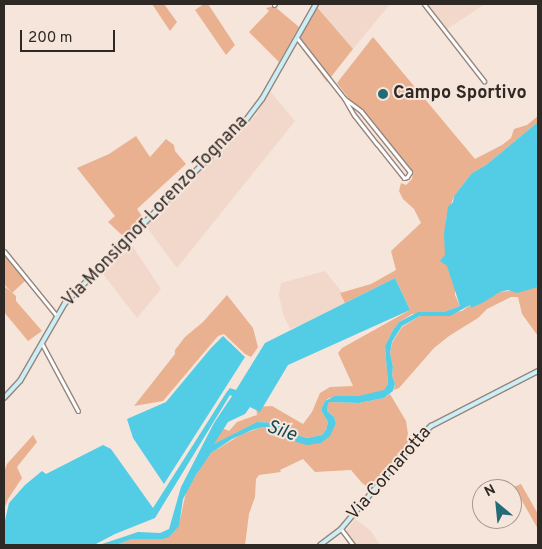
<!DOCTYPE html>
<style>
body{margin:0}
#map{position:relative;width:542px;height:549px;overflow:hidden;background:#f6e5db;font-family:Overpass,sans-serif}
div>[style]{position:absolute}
.built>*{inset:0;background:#f1d8cb}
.green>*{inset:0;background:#e9b190}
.water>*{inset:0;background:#52cde5}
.roads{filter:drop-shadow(1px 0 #96867d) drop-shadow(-1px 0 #96867d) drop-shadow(0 1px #96867d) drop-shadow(0 -1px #96867d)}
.street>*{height:3px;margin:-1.5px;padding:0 1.5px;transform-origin:1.5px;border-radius:1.5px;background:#fff}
.secondary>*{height:4px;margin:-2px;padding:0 2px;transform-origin:2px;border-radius:2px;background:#cbeff6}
.dots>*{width:14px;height:14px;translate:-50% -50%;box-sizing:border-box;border:2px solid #f6e5db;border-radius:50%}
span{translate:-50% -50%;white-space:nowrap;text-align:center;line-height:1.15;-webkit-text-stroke:4px #f6e5db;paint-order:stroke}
.poi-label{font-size:18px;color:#2f2925;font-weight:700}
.left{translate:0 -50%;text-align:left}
.street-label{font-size:18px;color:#2f2925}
.water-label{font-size:19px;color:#124852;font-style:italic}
.frame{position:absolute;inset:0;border:5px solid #2f2925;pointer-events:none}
.north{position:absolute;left:472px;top:479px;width:50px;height:50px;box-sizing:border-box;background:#f6e5db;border:1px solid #a69a92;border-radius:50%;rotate:332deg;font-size:14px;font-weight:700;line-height:20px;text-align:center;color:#2f2925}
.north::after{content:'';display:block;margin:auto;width:18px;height:22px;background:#246b78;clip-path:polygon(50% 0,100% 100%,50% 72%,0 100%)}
.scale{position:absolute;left:20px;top:30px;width:95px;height:22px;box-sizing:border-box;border:2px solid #2f2925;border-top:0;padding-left:6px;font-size:15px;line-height:18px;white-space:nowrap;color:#2f2925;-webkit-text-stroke:4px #f6e5db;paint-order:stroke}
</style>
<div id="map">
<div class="built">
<div style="clip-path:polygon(317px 4px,390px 4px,353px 49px,316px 6px)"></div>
<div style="clip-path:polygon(427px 4px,485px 4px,447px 29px)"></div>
<div style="clip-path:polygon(269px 90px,295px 121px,177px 268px,145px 225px,256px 115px)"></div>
<div style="clip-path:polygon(129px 241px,161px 289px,137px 318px,100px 270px)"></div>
<div style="clip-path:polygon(325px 271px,341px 291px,347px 307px,290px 329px,283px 314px,279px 295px,281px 283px)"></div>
<div style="clip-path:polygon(355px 519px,371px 531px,380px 545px,355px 545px,346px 531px)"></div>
</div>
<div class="green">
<div style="clip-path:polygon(152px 4px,164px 4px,177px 22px,170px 31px)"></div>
<div style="clip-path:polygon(204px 4px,208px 4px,235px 45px,226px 55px,195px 10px)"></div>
<div style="clip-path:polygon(274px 6px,299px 27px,279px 62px,249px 32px,269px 11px,266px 8px)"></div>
<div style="clip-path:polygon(316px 6px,353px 49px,327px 82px,297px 42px)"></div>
<div style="clip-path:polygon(373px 37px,475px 159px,502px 145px,511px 138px,514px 129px,527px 125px,538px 116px,538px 122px,486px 165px,472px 173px,454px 196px,446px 218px,445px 255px,455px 285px,455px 295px,460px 306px,444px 312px,412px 314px,399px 322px,393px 330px,385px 346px,388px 384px,384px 391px,358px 396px,329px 398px,325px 401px,321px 410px,328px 422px,326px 430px,322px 435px,307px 438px,296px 435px,275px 423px,257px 422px,213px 445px,222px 428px,229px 431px,237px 422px,257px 415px,256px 407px,272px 406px,303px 424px,312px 412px,320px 393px,330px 387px,353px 386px,338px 353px,342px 348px,410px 310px,395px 278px,345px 303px,340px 293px,371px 284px,396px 270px,391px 251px,421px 223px,414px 209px,403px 199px,399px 191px,401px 183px,406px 185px,412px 179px,413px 172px,353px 104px,337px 83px)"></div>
<div style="clip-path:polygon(136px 136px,150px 157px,166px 139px,174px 145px,175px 151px,186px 164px,137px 209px,144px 219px,125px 238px,108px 222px,115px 216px,77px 168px,109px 154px)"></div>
<div style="clip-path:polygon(4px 255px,26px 280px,12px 293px,4px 284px)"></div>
<div style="clip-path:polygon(4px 286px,16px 296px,16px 301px,42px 331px,28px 341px,4px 312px)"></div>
<div style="clip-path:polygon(538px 287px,538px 336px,522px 314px,518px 297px,511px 297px,487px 309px,478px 318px,449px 336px,434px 348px,399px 388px,394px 390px,395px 384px,392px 375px,393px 367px,390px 354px,392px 343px,402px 327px,420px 316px,462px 311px,470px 305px,471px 308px,500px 292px)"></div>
<div style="clip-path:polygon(227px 295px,253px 328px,258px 347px,254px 353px,251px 357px,245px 354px,224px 334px,218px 336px,163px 401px,134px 406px,175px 354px,175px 350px,185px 337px,203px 322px)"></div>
<div style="clip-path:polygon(390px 394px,406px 421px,408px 434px,412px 442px,372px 490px,362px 483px,351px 470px,315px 472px,303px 459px,280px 470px,281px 472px,259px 475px,256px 479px,255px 497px,249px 514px,245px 545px,116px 545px,132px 539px,163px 539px,180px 520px,186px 492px,202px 465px,211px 453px,242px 434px,263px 427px,278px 430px,293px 441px,326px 439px,336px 423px,334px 417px,327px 411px,326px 407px,329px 402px,359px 403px,384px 398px)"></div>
<div style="clip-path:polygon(33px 435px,37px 442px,17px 467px,22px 478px,8px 499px,4px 509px,4px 472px,7px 464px)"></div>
<div style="clip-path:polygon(521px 484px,538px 514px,538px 529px,514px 487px)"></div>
</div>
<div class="water">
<div style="clip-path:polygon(538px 122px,538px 287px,517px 293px,508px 290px,500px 292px,484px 302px,471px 308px,470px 305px,450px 316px,420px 316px,402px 326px,392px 342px,390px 353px,393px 367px,392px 375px,395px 384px,393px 391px,384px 398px,359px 403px,329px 402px,327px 407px,327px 411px,334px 417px,336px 423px,330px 436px,321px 443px,307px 445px,293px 441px,278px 430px,263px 427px,252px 430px,232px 439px,211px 453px,196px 475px,183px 499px,179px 526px,169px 537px,163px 539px,132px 539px,116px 545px,99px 545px,138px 532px,160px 533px,169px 529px,181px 487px,214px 423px,232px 396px,230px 395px,155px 518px,115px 534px,94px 545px,4px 545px,4px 525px,9px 503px,25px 485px,42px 471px,46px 474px,103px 445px,111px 449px,153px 508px,226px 393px,230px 388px,236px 390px,265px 343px,395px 278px,410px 310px,288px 365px,260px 412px,250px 407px,245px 414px,228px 422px,214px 444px,257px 422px,275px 423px,296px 435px,307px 438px,322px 435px,326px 430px,328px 422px,321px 410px,325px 401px,335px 396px,358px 396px,384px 390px,388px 384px,385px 346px,393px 330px,399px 322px,418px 312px,444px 312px,460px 306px,447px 266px,440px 261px,445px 255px,444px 233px,448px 207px,453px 202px,454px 196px,472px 173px,486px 165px)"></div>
<div style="clip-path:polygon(223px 336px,245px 357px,164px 484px,133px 438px,127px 419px,166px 402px,211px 348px)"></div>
</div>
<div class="roads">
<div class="street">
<div style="left:424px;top:4px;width:98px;rotate:52.1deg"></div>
<div style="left:274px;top:5px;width:1px;rotate:-45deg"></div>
<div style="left:297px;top:38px;width:76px;rotate:51.9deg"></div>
<div style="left:344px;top:98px;width:20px;rotate:60deg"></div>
<div style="left:354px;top:115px;width:37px;rotate:52deg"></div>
<div style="left:377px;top:144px;width:43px;rotate:51.5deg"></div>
<div style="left:404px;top:178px;width:3px;rotate:-18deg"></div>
<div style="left:407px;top:177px;width:6px;rotate:-59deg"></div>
<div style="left:410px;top:172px;width:78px;rotate:-128.8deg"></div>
<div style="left:361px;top:111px;width:21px;rotate:-143deg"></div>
<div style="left:4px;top:251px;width:82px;rotate:50.9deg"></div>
<div style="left:42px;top:344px;width:76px;rotate:61.8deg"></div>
<div style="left:341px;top:529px;width:20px;rotate:53deg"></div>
</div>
<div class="secondary">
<div style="left:4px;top:398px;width:23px;rotate:-47deg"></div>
<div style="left:20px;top:381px;width:90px;rotate:-60deg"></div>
<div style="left:65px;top:303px;width:257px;rotate:-45.3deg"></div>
<div style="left:246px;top:120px;width:26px;rotate:-53deg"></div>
<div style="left:262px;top:99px;width:109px;rotate:-60.4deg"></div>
<div style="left:320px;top:545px;width:26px;rotate:-37deg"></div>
<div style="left:341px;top:529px;width:116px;rotate:-49.9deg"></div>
<div style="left:416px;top:440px;width:21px;rotate:-43deg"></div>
<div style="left:431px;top:426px;width:120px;rotate:-27.2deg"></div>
</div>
</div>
<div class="dots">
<div style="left:383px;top:94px;background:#246b78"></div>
</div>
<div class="poi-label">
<span class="left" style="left:393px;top:94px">Campo Sportivo</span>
</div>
<div class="street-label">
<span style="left:156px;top:212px;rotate:-46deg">Via Monsignor Lorenzo Tognana</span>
<span style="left:390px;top:474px;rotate:-49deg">Via Cornarotta</span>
</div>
<div class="water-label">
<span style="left:281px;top:432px;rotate:19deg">Sile</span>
</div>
<div class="frame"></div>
<div class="north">N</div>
<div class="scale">200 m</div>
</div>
